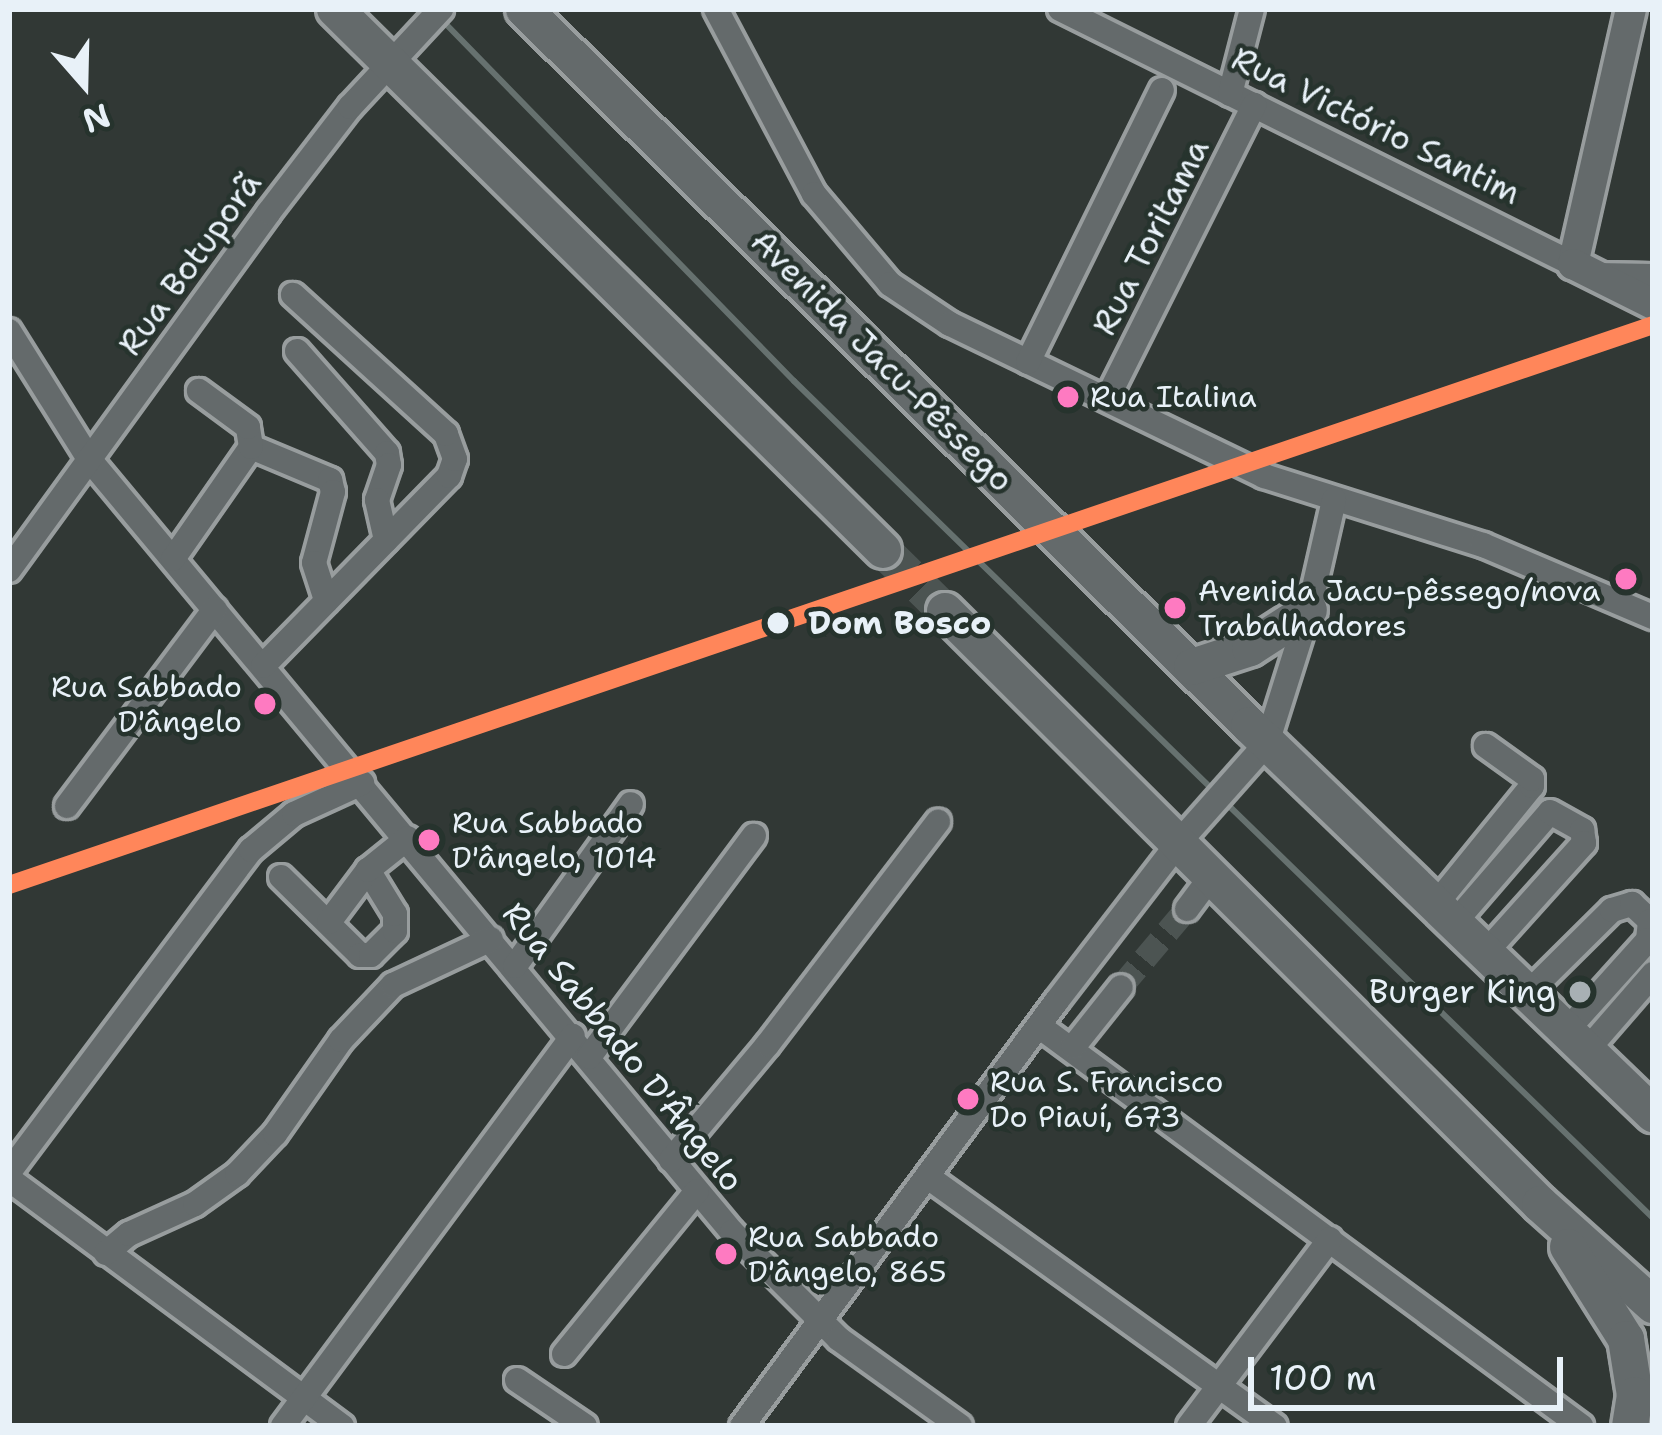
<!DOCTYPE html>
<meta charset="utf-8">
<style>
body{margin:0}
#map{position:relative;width:1662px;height:1435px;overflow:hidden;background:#313835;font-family:"Shantell Sans",sans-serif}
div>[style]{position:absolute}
.stream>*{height:6px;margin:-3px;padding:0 3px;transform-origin:3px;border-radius:3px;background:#66716f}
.minor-tunnel>*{height:24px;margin-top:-12px;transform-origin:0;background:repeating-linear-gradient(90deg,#4c5452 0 24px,transparent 0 36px)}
.highway-tunnel>*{height:36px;margin-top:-18px;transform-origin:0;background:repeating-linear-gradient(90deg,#4c5452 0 36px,transparent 0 54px)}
.roads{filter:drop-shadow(3px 0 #989d9e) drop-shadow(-3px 0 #989d9e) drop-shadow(0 3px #989d9e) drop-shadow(0 -3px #989d9e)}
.minor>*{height:24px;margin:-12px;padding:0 12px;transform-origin:12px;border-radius:12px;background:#646a6b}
.major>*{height:30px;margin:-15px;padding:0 15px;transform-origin:15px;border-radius:15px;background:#646a6b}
.highway>*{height:36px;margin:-18px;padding:0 18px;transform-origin:18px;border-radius:18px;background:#646a6b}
.rail-1>*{height:18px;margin:-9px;padding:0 9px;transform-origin:9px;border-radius:9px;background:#ff865a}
.dots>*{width:33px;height:33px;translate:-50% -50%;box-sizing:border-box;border:6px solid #26332d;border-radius:50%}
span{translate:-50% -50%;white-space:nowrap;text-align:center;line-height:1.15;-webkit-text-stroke:9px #26332d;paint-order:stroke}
.bus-label{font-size:30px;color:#e8f1f8}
.left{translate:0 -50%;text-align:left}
.right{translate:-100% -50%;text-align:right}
.street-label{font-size:33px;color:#e8f1f8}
.stop-label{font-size:33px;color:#e8f1f8;font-weight:700}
.poi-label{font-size:33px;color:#e8f1f8}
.frame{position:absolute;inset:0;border:12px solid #e8f1f8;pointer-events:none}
.north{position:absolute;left:24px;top:24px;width:120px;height:120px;-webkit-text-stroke:9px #26332d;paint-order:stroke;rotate:160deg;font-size:33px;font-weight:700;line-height:48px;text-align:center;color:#e8f1f8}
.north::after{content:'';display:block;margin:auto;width:42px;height:54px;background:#e8f1f8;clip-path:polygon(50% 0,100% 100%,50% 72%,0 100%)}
.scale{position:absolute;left:1248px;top:1357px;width:315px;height:54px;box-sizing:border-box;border:6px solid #e8f1f8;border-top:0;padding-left:15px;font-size:36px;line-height:42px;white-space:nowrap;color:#e8f1f8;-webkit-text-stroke:9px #26332d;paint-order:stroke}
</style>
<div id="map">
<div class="stream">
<div style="left:440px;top:18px;width:507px;rotate:45.72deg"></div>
<div style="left:794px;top:381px;width:590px;rotate:44.31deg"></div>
<div style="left:1225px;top:802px;width:597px;rotate:44.19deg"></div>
</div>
<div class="minor-tunnel">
<div style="left:1121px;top:987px;width:102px;rotate:-49.8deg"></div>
</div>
<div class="highway-tunnel">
<div style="left:883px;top:550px;width:87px;rotate:44.5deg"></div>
</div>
<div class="roads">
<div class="minor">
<div style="left:716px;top:9px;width:209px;rotate:62.1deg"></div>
<div style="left:814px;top:194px;width:118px;rotate:49.8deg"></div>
<div style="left:890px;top:284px;width:72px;rotate:33.7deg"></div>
<div style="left:950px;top:324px;width:349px;rotate:25.8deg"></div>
<div style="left:1264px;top:476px;width:230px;rotate:17.5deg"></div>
<div style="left:1483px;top:545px;width:185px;rotate:23deg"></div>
<div style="left:1060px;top:9px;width:573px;rotate:26.43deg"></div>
<div style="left:1230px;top:94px;width:88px;rotate:-75.5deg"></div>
<div style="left:1596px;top:275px;width:57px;rotate:1deg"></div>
<div style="left:9px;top:331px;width:151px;rotate:58deg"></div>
<div style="left:89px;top:459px;width:1005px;rotate:50.25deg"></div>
<div style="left:732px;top:1232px;width:151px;rotate:45deg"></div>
<div style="left:839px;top:1339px;width:149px;rotate:35.7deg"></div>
<div style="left:297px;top:351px;width:136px;rotate:48.6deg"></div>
<div style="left:387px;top:453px;width:12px;rotate:81deg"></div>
<div style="left:389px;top:465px;width:37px;rotate:109deg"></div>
<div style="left:377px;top:500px;width:41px;rotate:77.3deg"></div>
<div style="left:1028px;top:362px;width:303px;rotate:-63.8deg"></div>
<div style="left:1107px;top:399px;width:329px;rotate:-63.4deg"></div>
<div style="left:251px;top:447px;width:86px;rotate:22.7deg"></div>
<div style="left:330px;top:480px;width:12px;rotate:76deg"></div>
<div style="left:333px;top:492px;width:73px;rotate:105deg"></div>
<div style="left:314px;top:563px;width:40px;rotate:72deg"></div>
<div style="left:173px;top:559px;width:136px;rotate:-55.1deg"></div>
<div style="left:251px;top:447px;width:20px;rotate:-99deg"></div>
<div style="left:248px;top:427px;width:61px;rotate:-143.7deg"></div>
<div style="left:9px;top:570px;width:442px;rotate:-54deg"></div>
<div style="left:269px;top:212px;width:133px;rotate:-52.4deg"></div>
<div style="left:350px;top:107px;width:134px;rotate:-47.1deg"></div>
<div style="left:263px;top:666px;width:266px;rotate:-45.6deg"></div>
<div style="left:449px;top:476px;width:18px;rotate:-71deg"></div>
<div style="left:455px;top:459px;width:27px;rotate:-110deg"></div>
<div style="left:446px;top:434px;width:207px;rotate:-137.7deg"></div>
<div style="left:67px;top:806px;width:246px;rotate:-53.1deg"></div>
<div style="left:281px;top:877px;width:111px;rotate:44.6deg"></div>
<div style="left:360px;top:955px;width:11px"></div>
<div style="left:371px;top:955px;width:34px;rotate:-45deg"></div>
<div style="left:395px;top:931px;width:17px;rotate:-90deg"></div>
<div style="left:395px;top:914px;width:52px;rotate:-121.5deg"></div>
<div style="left:1436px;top:904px;width:152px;rotate:-50.9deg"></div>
<div style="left:1532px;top:786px;width:7px;rotate:-90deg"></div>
<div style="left:1532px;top:779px;width:57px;rotate:-144.3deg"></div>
<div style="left:1187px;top:909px;width:44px;rotate:-53.4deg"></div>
<div style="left:329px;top:922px;width:65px;rotate:-53.1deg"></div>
<div style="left:368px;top:870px;width:51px;rotate:-38.7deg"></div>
<div style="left:1455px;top:922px;width:145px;rotate:-49.2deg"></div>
<div style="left:1550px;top:812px;width:37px;rotate:29deg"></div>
<div style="left:1582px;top:830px;width:13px;rotate:81deg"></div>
<div style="left:1584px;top:843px;width:147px;rotate:132deg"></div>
<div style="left:515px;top:966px;width:199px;rotate:-54.4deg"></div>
<div style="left:1528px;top:993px;width:118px;rotate:-44.7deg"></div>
<div style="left:1612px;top:910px;width:21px;rotate:-17deg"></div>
<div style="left:1632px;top:904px;width:25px;rotate:43deg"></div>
<div style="left:1650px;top:921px;width:19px;rotate:96deg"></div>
<div style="left:1648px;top:940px;width:121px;rotate:132deg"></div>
<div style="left:1039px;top:1026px;width:674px;rotate:36.43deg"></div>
<div style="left:1074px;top:1046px;width:75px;rotate:-51.5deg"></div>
<div style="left:1587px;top:1050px;width:101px;rotate:-49deg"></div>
<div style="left:589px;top:1057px;width:276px;rotate:-53.3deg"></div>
<div style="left:671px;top:1160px;width:151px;rotate:-50.1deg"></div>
<div style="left:768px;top:1044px;width:280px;rotate:-52.6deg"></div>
<div style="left:9px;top:1172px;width:403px;rotate:-53.1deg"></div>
<div style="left:251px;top:850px;width:56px;rotate:-39.9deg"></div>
<div style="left:294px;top:814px;width:75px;rotate:-24.5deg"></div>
<div style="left:928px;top:1177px;width:427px;rotate:35.7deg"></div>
<div style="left:9px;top:1179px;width:415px;rotate:36.6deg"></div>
<div style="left:106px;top:1253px;width:30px;rotate:-40deg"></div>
<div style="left:129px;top:1234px;width:72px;rotate:-24.4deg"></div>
<div style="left:195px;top:1204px;width:52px;rotate:-35.5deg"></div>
<div style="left:237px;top:1174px;width:55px;rotate:-46.5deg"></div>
<div style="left:275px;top:1134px;width:115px;rotate:-54.9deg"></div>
<div style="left:341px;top:1040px;width:76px;rotate:-46.6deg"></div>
<div style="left:393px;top:985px;width:108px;rotate:-25.1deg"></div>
<div style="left:564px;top:1354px;width:210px;rotate:-50.8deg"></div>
<div style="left:517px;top:1380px;width:82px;rotate:34.1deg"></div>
<div style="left:283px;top:1426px;width:486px;rotate:-53.4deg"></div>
<div style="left:742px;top:1426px;width:528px;rotate:-53.48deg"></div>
<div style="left:1056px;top:1002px;width:203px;rotate:-52.4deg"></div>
<div style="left:1180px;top:841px;width:131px;rotate:-48.4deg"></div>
<div style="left:1267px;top:743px;width:139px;rotate:-72.5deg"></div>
<div style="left:1309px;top:610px;width:113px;rotate:-77.2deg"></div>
<div style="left:1189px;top:1426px;width:234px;rotate:-53deg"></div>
</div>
<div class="major">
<div style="left:1631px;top:9px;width:262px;rotate:102.8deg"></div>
<div style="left:1573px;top:264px;width:89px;rotate:26.6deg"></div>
</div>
<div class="highway">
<div style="left:335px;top:9px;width:770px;rotate:44.63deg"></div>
<div style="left:524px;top:9px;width:1019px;rotate:44.64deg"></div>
<div style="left:1249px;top:725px;width:561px;rotate:43.92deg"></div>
<div style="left:945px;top:611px;width:840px;rotate:44.9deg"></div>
<div style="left:1540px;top:1204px;width:152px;rotate:41.8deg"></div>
<div style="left:1192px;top:667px;width:61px;rotate:-18.1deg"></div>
<div style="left:1250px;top:648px;width:70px;rotate:-32.8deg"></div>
<div style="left:1568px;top:1247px;width:109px;rotate:57.8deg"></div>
<div style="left:1626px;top:1339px;width:57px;rotate:80.9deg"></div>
<div style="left:1635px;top:1395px;width:31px;rotate:99deg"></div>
</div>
</div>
<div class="rail-1">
<div style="left:9px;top:885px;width:1737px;rotate:-18.81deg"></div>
</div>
<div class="dots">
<div style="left:1068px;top:397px;background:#fe7ac1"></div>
<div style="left:1626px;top:579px;background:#fe7ac1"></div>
<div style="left:1175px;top:608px;background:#fe7ac1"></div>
<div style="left:778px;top:623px;background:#e8f1f8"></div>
<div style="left:265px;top:704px;background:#fe7ac1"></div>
<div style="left:429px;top:840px;background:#fe7ac1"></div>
<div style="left:1580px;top:992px;background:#a8b0b4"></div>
<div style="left:968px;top:1099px;background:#fe7ac1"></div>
<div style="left:726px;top:1254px;background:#fe7ac1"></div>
</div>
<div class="bus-label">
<span class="left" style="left:1090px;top:397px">Rua Italina</span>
<span class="left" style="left:1198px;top:608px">Avenida Jacu-pêssego/nova<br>Trabalhadores</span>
<span class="right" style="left:242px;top:704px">Rua Sabbado<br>D'ângelo</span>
<span class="left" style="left:452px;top:840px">Rua Sabbado<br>D'ângelo, 1014</span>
<span class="left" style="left:990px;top:1099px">Rua S. Francisco<br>Do Piauí, 673</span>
<span class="left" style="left:748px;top:1254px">Rua Sabbado<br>D'ângelo, 865</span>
</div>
<div class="street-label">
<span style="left:1376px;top:126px;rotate:26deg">Rua Victório Santim</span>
<span style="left:1151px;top:237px;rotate:-63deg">Rua Toritama</span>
<span style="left:190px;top:264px;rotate:-54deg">Rua Botuporã</span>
<span style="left:882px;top:361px;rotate:45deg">Avenida Jacu-Pêssego</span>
<span style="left:623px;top:1047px;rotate:51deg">Rua Sabbado D'Ângelo</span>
</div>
<div class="stop-label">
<span class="left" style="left:808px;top:623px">Dom Bosco</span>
</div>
<div class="poi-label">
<span class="right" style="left:1556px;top:992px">Burger King</span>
</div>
<div class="frame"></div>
<div class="north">N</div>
<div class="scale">100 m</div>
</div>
